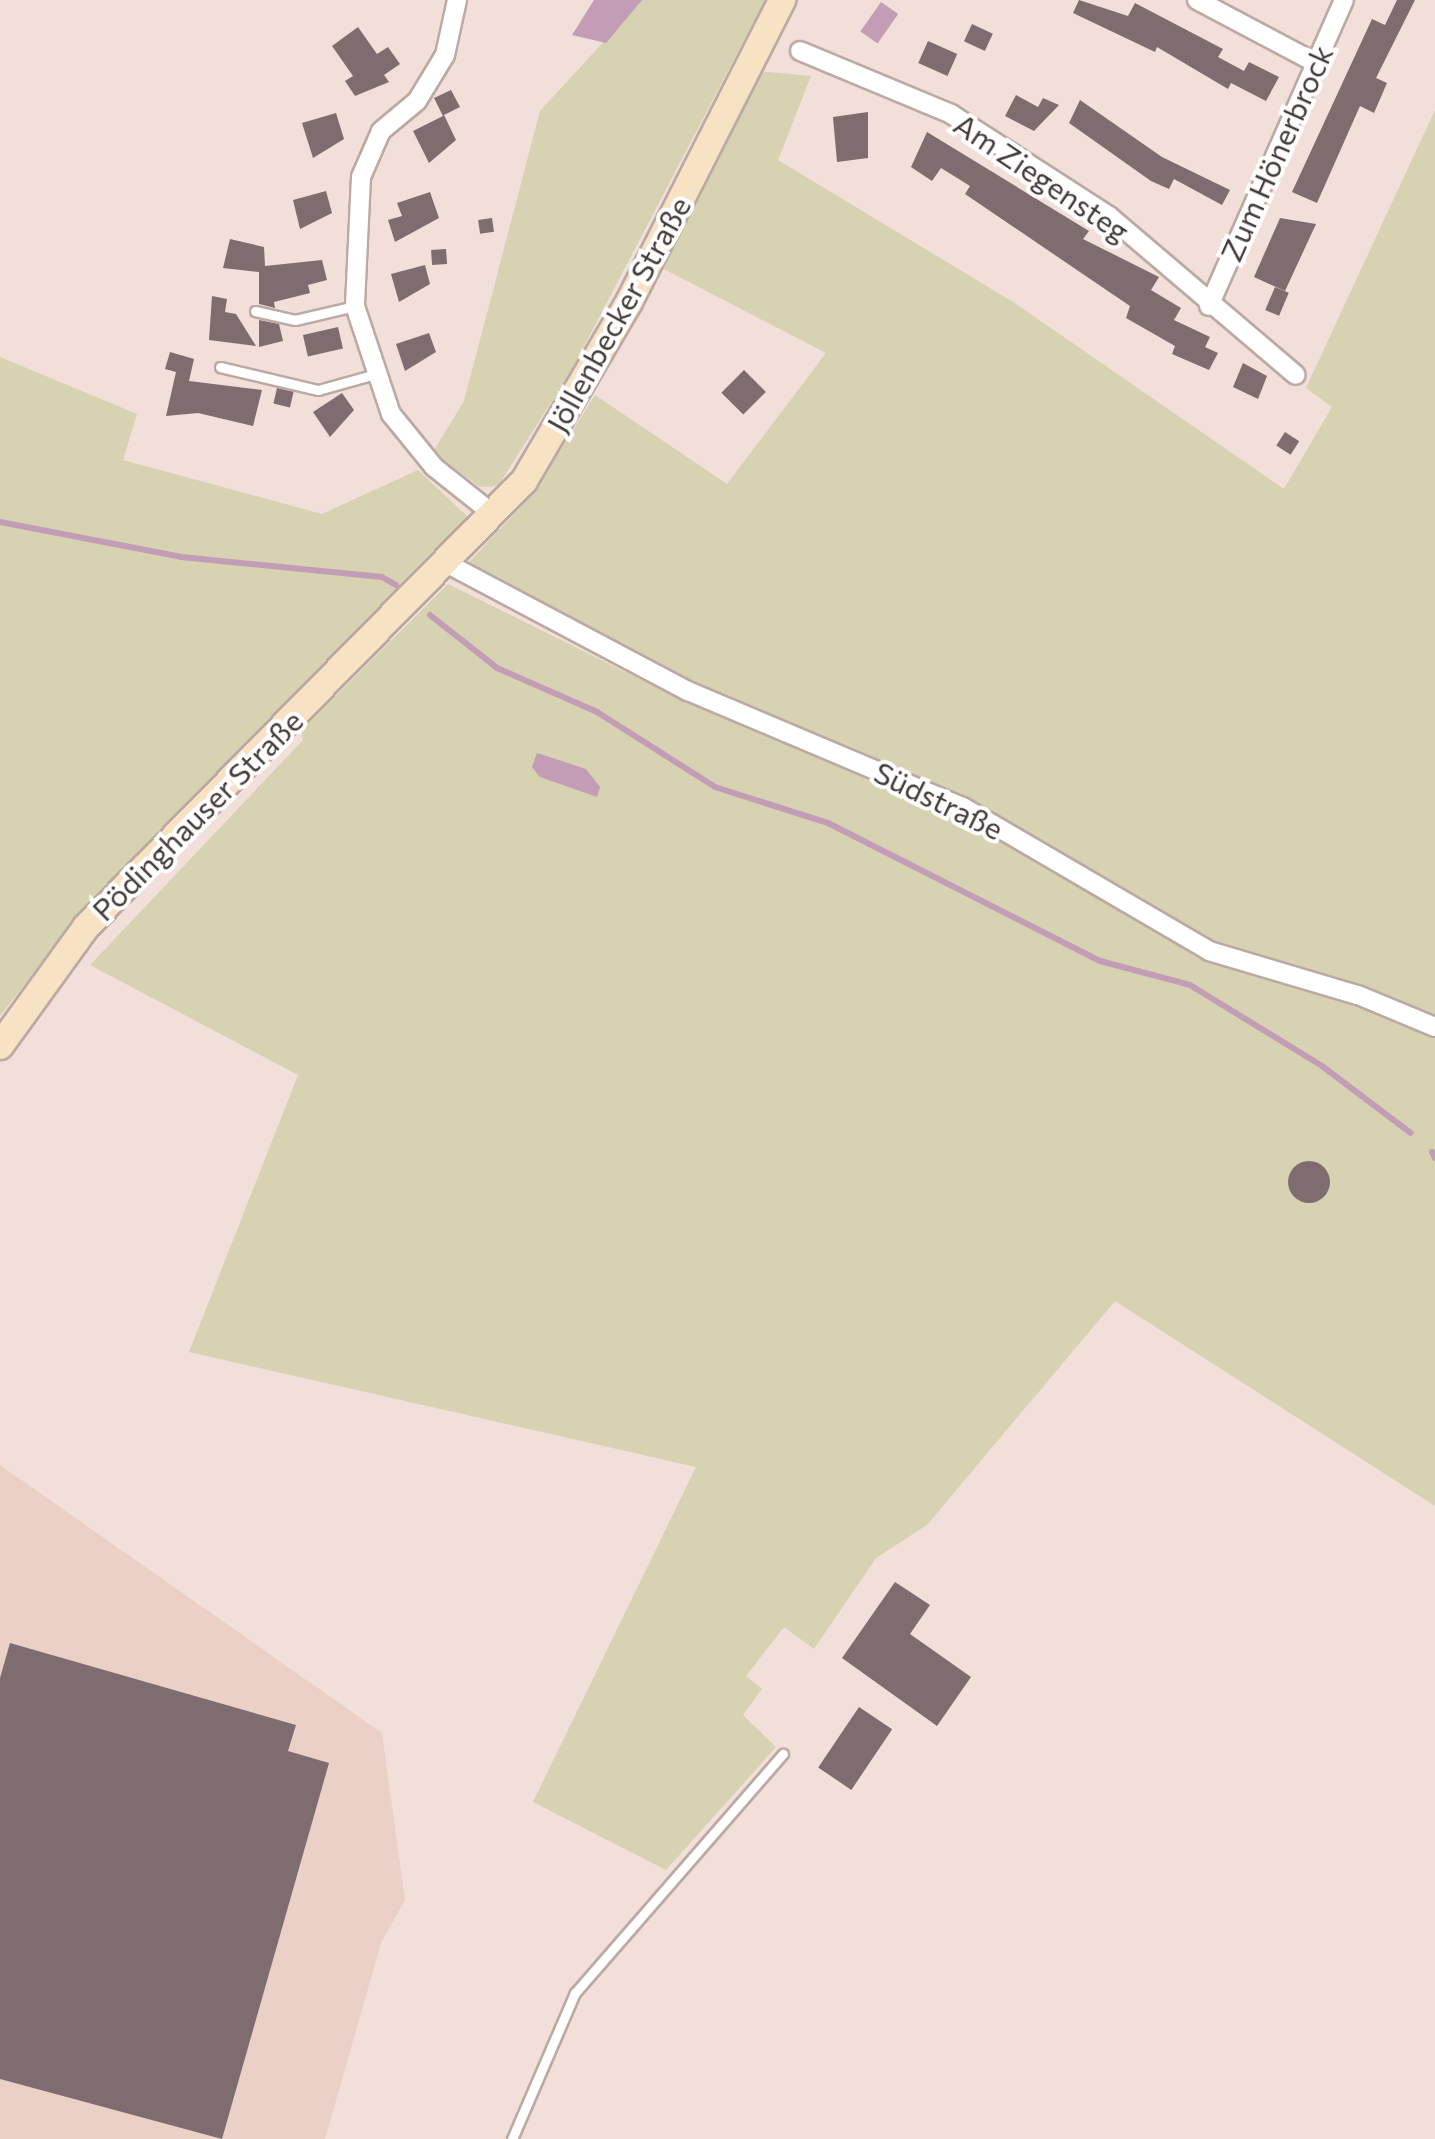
<!DOCTYPE html>
<meta charset="utf-8">
<style>
body{margin:0}
#map{position:relative;width:1435px;height:2139px;overflow:hidden;background:#f2dfd9;font-family:Commissioner,sans-serif}
div>[style]{position:absolute}
.built>*{inset:0;background:#ebd0c7}
.green>*{inset:0;background:#d6d2b2}
.water>*{inset:0;background:#c39cb5;transform-origin:0 0}
.stream>*{height:6px;margin:-3px;padding:0 3px;transform-origin:3px;border-radius:3px;background:#c39cb5}
.building>*{inset:0;background:#7e6c6e;transform-origin:0 0}
.round{border-radius:50%}
.roads{filter:drop-shadow(2px 0 #bba9a3) drop-shadow(-2px 0 #bba9a3) drop-shadow(0 2px #bba9a3) drop-shadow(0 -2px #bba9a3)}
.service>*{height:9px;margin:-4.5px;padding:0 4.5px;transform-origin:4.5px;border-radius:4.5px;background:#fff}
.minor>*{height:18px;margin:-9px;padding:0 9px;transform-origin:9px;border-radius:9px;background:#fff}
.secondary>*{height:26px;margin:-13px;padding:0 13px;transform-origin:13px;border-radius:13px;background:#f8e2c4}
span{translate:-50% -50%;white-space:nowrap;text-align:center;line-height:1.15;-webkit-text-stroke:8px #fff;paint-order:stroke}
.street-label{font-size:30px;color:#423b38}
</style>
<div id="map">
<div class="built">
<div style="clip-path:polygon(0 1465px,382px 1733px,405px 1900px,381px 1943px,325px 2139px,0 2139px)"></div>
</div>
<div class="green">
<div style="clip-path:polygon(642px 0,765px 0,571px 371px,498px 486px,480px 487px,433px 452px,464px 401px,540px 111px)"></div>
<div style="clip-path:polygon(758px 71px,811px 76px,778px 160px,1013px 302px,1284px 489px,1332px 407px,1306px 388px,1435px 110px,1435px 1017px,1368px 987px,1217px 942px,966px 801px,688px 687px,473px 572px,469px 562px,533px 494px,595px 395px,727px 484px,826px 353px,660px 267px)"></div>
<div style="clip-path:polygon(0 357px,137px 414px,123px 460px,322px 514px,418px 470px,468px 517px,403px 595px,78px 915px,0 1016px)"></div>
<div style="clip-path:polygon(448px 584px,684px 701px,910px 788px,1204px 955px,1355px 1002px,1435px 1037px,1435px 1506px,1115px 1301px,927px 1525px,876px 1558px,814px 1649px,784px 1627px,746px 1676px,762px 1689px,743px 1715px,776px 1747px,666px 1870px,533px 1802px,696px 1467px,189px 1352px,298px 1075px,90px 965px,303px 740px,301px 730px)"></div>
</div>
<div class="water">
<div style="clip-path:polygon(594px 0,642px 0,606px 43px,572px 35px)"></div>
<div style="left:881px;top:2px;width:21px;height:36px;rotate:35deg"></div>
<div style="clip-path:polygon(537px 753px,586px 769px,600px 787px,597px 797px,540px 777px,532px 767px)"></div>
</div>
<div class="stream">
<div style="left:0;top:522px;width:184px;rotate:10.9deg"></div>
<div style="left:181px;top:557px;width:202px;rotate:5.7deg"></div>
<div style="left:382px;top:577px;width:16px;rotate:30deg"></div>
<div style="left:430px;top:615px;width:85px;rotate:38.3deg"></div>
<div style="left:497px;top:668px;width:109px;rotate:23.7deg"></div>
<div style="left:597px;top:712px;width:140px;rotate:32.4deg"></div>
<div style="left:715px;top:787px;width:119px;rotate:17.7deg"></div>
<div style="left:828px;top:823px;width:305px;rotate:26.9deg"></div>
<div style="left:1100px;top:961px;width:93px;rotate:14.9deg"></div>
<div style="left:1190px;top:985px;width:155px;rotate:31.5deg"></div>
<div style="left:1322px;top:1066px;width:111px;rotate:37deg"></div>
<div style="left:1432px;top:1152px;width:7px;rotate:63deg"></div>
</div>
<div class="building">
<div style="clip-path:polygon(1079px 0,1128px 16px,1135px 3px,1223px 49px,1218px 57px,1244px 71px,1249px 62px,1279px 77px,1266px 101px,1231px 83px,1228px 89px,1157px 47px,1155px 52px,1073px 13px)"></div>
<div style="clip-path:polygon(1397px 0,1415px 0,1376px 78px,1387px 83px,1374px 113px,1360px 106px,1317px 203px,1292px 192px,1372px 19px,1385px 25px)"></div>
<div style="left:972px;top:24px;width:23px;height:19px;rotate:25deg"></div>
<div style="clip-path:polygon(358px 27px,377px 54px,388px 47px,400px 64px,384px 75px,389px 82px,355px 96px,345px 81px,353px 76px,332px 46px)"></div>
<div style="left:928px;top:41px;width:32px;height:24px;rotate:24deg"></div>
<div style="clip-path:polygon(451px 90px,460px 107px,444px 115px,456px 140px,429px 163px,413px 131px,443px 116px,434px 98px)"></div>
<div style="clip-path:polygon(1016px 95px,1038px 107px,1043px 98px,1059px 105px,1034px 131px,1005px 116px)"></div>
<div style="clip-path:polygon(1080px 100px,1162px 157px,1230px 190px,1222px 205px,1174px 179px,1169px 189px,1151px 181px,1069px 123px)"></div>
<div style="clip-path:polygon(868px 112px,868px 158px,837px 162px,833px 117px)"></div>
<div style="clip-path:polygon(336px 113px,344px 139px,313px 158px,302px 123px)"></div>
<div style="clip-path:polygon(927px 132px,1089px 231px,1083px 239px,1159px 277px,1151px 290px,1181px 308px,1174px 320px,1210px 337px,1205px 347px,1218px 353px,1209px 370px,1172px 354px,1175px 346px,1126px 318px,1130px 306px,965px 194px,970px 186px,941px 168px,932px 181px,911px 167px)"></div>
<div style="clip-path:polygon(326px 191px,332px 213px,300px 229px,293px 200px)"></div>
<div style="clip-path:polygon(430px 192px,439px 218px,395px 242px,388px 220px,402px 216px,397px 203px)"></div>
<div style="left:492px;top:218px;width:14px;height:14px;rotate:82deg"></div>
<div style="clip-path:polygon(1280px 218px,1316px 224px,1285px 291px,1254px 277px)"></div>
<div style="clip-path:polygon(230px 239px,264px 247px,265px 266px,322px 260px,327px 280px,308px 285px,310px 293px,274px 302px,275px 308px,259px 304px,259px 272px,223px 268px)"></div>
<div style="left:446px;top:249px;width:15px;height:15px;rotate:86deg"></div>
<div style="clip-path:polygon(425px 265px,430px 284px,399px 302px,391px 274px)"></div>
<div style="left:1275px;top:287px;width:15px;height:25px;rotate:23deg"></div>
<div style="clip-path:polygon(212px 296px,227px 299px,225px 312px,236px 314px,256px 346px,209px 340px)"></div>
<div style="clip-path:polygon(259px 320px,279px 324px,283px 341px,259px 347px)"></div>
<div style="left:338px;top:327px;width:22px;height:36px;rotate:77deg"></div>
<div style="clip-path:polygon(429px 333px,436px 352px,405px 371px,396px 344px)"></div>
<div style="clip-path:polygon(170px 352px,194px 359px,189px 381px,262px 390px,253px 426px,198px 413px,166px 416px,176px 372px,165px 369px)"></div>
<div style="clip-path:polygon(1243px 363px,1267px 376px,1258px 399px,1233px 387px)"></div>
<div style="left:744px;top:370px;width:31px;height:32px;rotate:45deg"></div>
<div style="left:277px;top:388px;width:17px;height:16px;rotate:13deg"></div>
<div style="clip-path:polygon(342px 393px,354px 410px,330px 437px,313px 412px)"></div>
<div style="left:1285px;top:432px;width:17px;height:16px;rotate:33deg"></div>
<div class="round" style="left:1288px;top:1161px;width:42px;height:42px"></div>
<div style="clip-path:polygon(895px 1582px,930px 1605px,910px 1634px,971px 1677px,937px 1726px,842px 1658px)"></div>
<div style="clip-path:polygon(10px 1643px,296px 1725px,288px 1751px,329px 1763px,222px 2139px,0 2079px,0 1678px)"></div>
<div style="left:859px;top:1707px;width:40px;height:73px;rotate:34deg"></div>
</div>
<div class="roads">
<div class="service">
<div style="left:255px;top:311px;width:41px;rotate:12.7deg"></div>
<div style="left:295px;top:320px;width:62px;rotate:-13.1deg"></div>
<div style="left:220px;top:367px;width:101px;rotate:13.2deg"></div>
<div style="left:318px;top:390px;width:56px;rotate:-15.5deg"></div>
<div style="left:512px;top:2139px;width:159px;rotate:-66.7deg"></div>
<div style="left:575px;top:1993px;width:317px;rotate:-49deg"></div>
</div>
<div class="minor">
<div style="left:457px;top:0;width:56px;rotate:102.3deg"></div>
<div style="left:445px;top:55px;width:54px;rotate:121.3deg"></div>
<div style="left:417px;top:101px;width:47px;rotate:140.2deg"></div>
<div style="left:381px;top:131px;width:50px;rotate:113.5deg"></div>
<div style="left:361px;top:177px;width:129px;rotate:92.7deg"></div>
<div style="left:355px;top:306px;width:114px;rotate:71.6deg"></div>
<div style="left:391px;top:414px;width:68px;rotate:50.9deg"></div>
<div style="left:434px;top:467px;width:75px;rotate:38.5deg"></div>
<div style="left:1197px;top:0;width:135px;rotate:27.9deg"></div>
<div style="left:800px;top:51px;width:164px;rotate:22.6deg"></div>
<div style="left:951px;top:114px;width:188px;rotate:32.8deg"></div>
<div style="left:1109px;top:216px;width:245px;rotate:40.4deg"></div>
<div style="left:1209px;top:306px;width:334px;rotate:-66.2deg"></div>
<div style="left:446px;top:563px;width:274px;rotate:27.9deg"></div>
<div style="left:688px;top:691px;width:298px;rotate:22.9deg"></div>
<div style="left:963px;top:807px;width:285px;rotate:30.3deg"></div>
<div style="left:1209px;top:951px;width:155px;rotate:16.5deg"></div>
<div style="left:1358px;top:995px;width:83px;rotate:22.6deg"></div>
</div>
<div class="secondary">
<div style="left:0;top:1046px;width:147px;rotate:-54.1deg"></div>
<div style="left:86px;top:927px;width:625px;rotate:-45.52deg"></div>
<div style="left:524px;top:481px;width:208px;rotate:-59.6deg"></div>
<div style="left:629px;top:302px;width:339px;rotate:-63.1deg"></div>
</div>
</div>
<div class="street-label">
<span style="left:1276px;top:153px;rotate:-66deg">Zum Hönerbrock</span>
<span style="left:1042px;top:177px;rotate:34deg">Am Ziegensteg</span>
<span style="left:618px;top:314px;rotate:-61deg">Jöllenbecker Straße</span>
<span style="left:939px;top:800px;rotate:26deg">Südstraße</span>
<span style="left:197px;top:815px;rotate:-45deg">Pödinghauser Straße</span>
</div>
</div>
